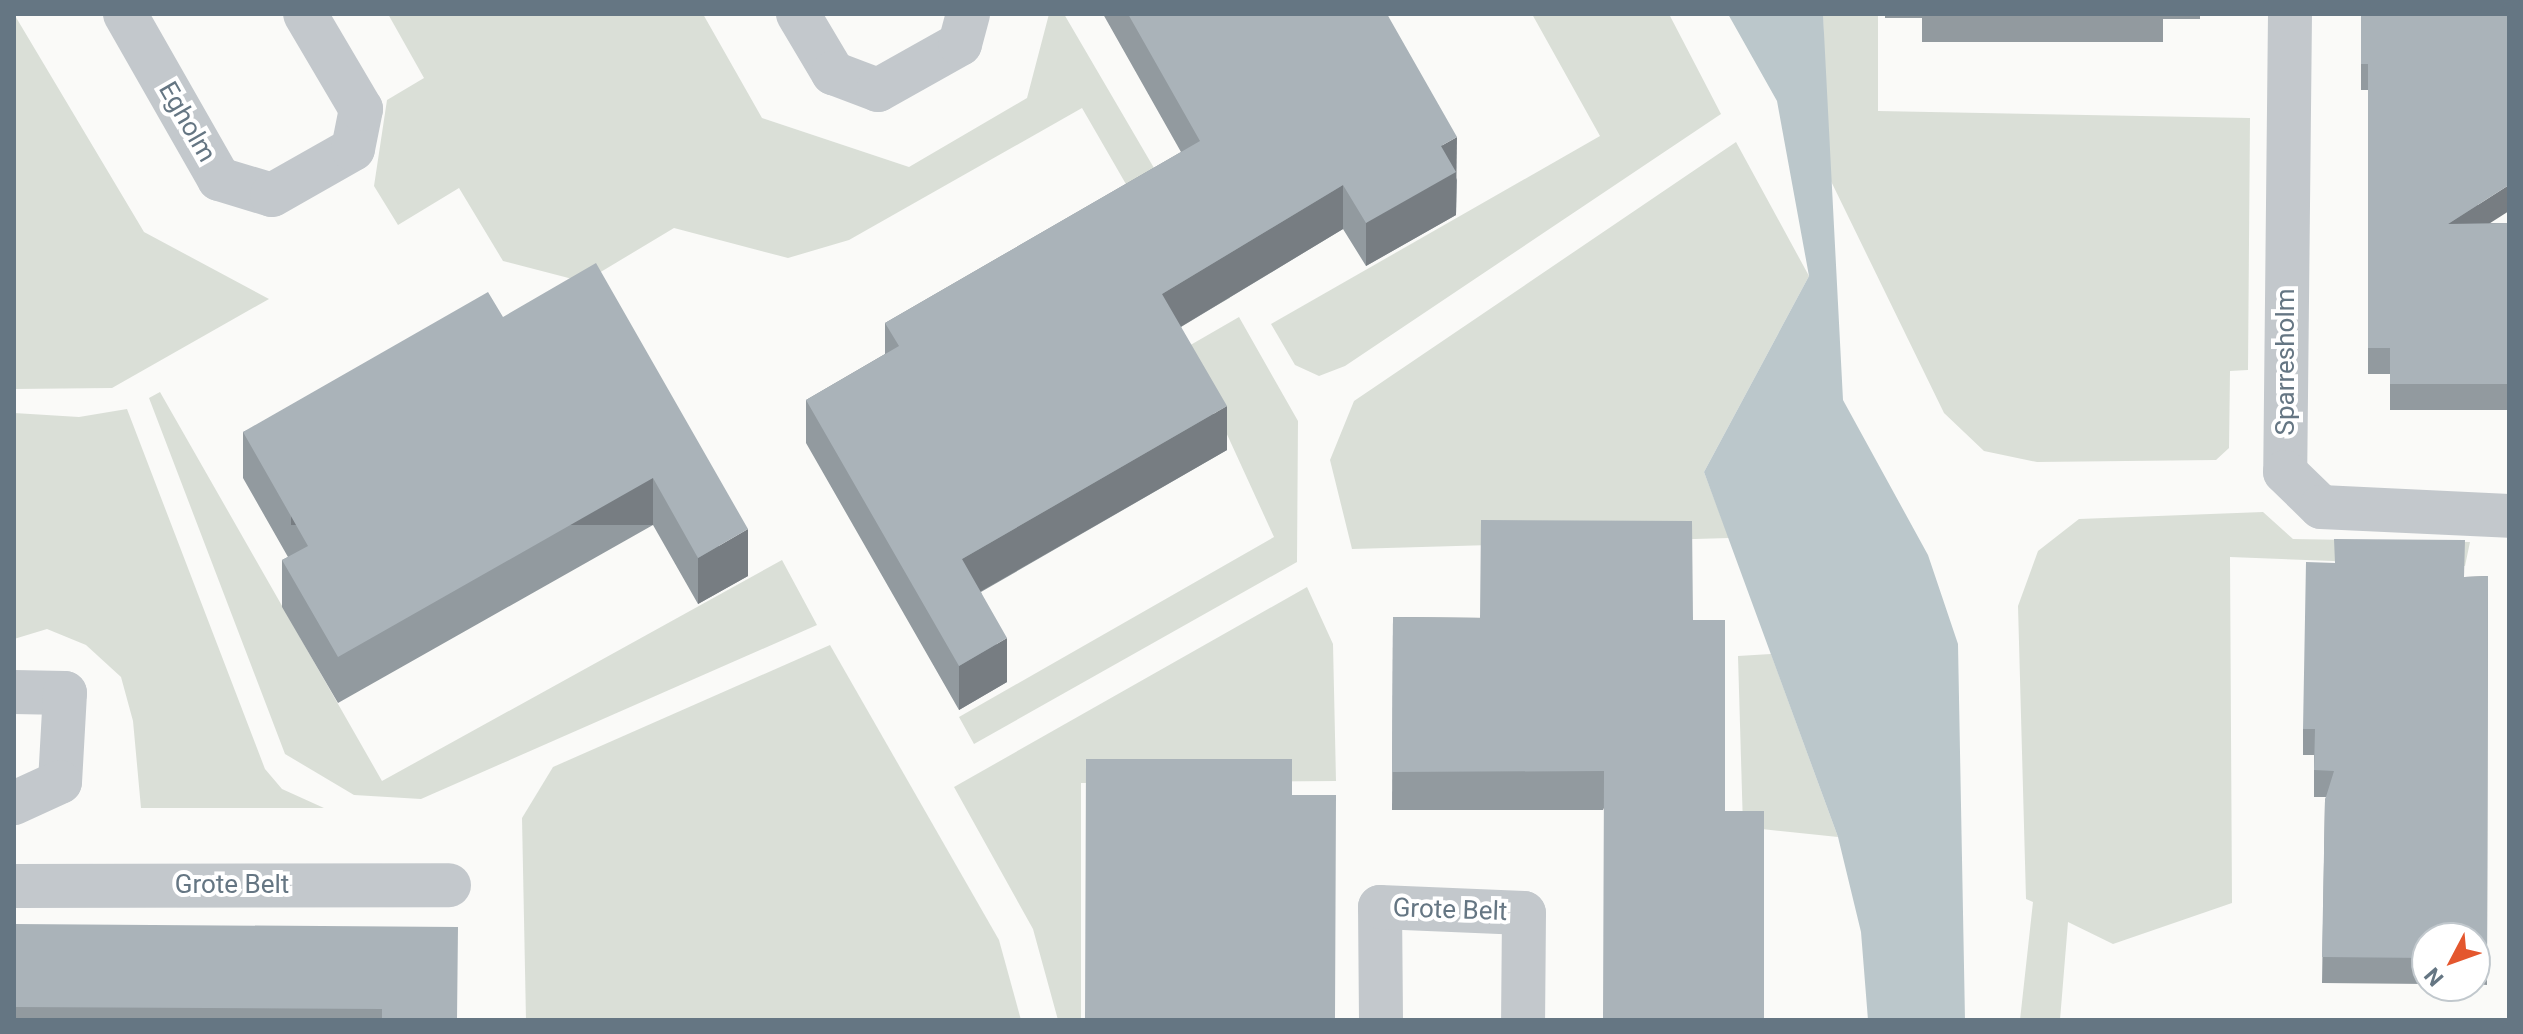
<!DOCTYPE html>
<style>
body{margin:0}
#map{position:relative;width:2523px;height:1034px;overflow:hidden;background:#fafaf8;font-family:Roboto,sans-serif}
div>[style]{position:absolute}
.green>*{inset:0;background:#dadfd7}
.water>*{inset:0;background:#bbc7cb}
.minor>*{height:44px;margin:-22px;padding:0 22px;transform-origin:22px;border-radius:22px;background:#c3c8cc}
.wall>*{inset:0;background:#929a9f}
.shaded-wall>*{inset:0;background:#777d82;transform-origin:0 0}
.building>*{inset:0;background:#aab3b9;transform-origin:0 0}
span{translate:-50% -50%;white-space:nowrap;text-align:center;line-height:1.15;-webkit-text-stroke:8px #fff;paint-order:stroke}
.street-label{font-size:26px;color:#657683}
.frame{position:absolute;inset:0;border:16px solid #657683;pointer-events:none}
.north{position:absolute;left:2411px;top:922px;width:80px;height:80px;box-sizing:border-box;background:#fff;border:2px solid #c1c8cd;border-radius:50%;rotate:229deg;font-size:22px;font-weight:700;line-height:32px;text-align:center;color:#657683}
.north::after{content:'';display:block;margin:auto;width:28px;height:36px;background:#e4572e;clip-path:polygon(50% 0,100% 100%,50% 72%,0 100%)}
</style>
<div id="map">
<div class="green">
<div style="clip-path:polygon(14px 14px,144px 232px,269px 299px,112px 388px,14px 389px)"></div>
<div style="clip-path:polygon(388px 14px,703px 14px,762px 118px,909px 167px,1027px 98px,1049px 14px,1064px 14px,1230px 298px,1201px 314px,1082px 108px,849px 240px,788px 258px,674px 228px,584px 282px,503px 261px,459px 188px,398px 225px,374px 186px,387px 100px,424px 78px)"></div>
<div style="clip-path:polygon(1532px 14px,1669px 14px,1721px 114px,1345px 366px,1319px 376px,1295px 365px,1271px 324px,1600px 136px)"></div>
<div style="clip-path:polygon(1823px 14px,1878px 14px,1878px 111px,2250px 118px,2248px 370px,2230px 371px,2229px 448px,2216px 460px,2037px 462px,1984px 451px,1944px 413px,1827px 173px)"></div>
<div style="clip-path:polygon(1736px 142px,1809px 276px,1704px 472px,1729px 538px,1352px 549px,1330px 460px,1354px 401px)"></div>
<div style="clip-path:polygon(1239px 317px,1298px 421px,1297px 562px,974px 744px,959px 717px,1274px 537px,1187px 347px)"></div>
<div style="clip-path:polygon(160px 392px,382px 781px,782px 560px,817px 625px,421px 799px,354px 795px,285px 754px,149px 398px)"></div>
<div style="clip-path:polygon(127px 409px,265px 769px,282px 789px,324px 808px,141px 808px,133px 721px,121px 677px,86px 645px,47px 629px,14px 639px,14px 413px,79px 417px)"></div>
<div style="clip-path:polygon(2263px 512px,2293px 539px,2470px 542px,2465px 566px,2230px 557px,2232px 903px,2113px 944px,2068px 922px,2060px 1020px,2020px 1020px,2033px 902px,2026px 899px,2018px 606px,2038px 551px,2079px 519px)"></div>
<div style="clip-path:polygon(1307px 587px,1333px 644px,1336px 781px,1081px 783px,1081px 1020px,1058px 1020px,1033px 929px,954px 787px)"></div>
<div style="clip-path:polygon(830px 645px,999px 940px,1021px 1020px,526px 1020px,522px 818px,553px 767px)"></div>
<div style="clip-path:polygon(1771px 654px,1838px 837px,1743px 827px,1738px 656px)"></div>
</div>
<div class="water">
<div style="clip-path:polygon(1728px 14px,1823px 14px,1843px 400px,1928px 555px,1958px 644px,1965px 1020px,1868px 1020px,1861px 932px,1838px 837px,1704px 472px,1809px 276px,1777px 101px)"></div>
</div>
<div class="minor">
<div style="left:125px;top:14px;width:190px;rotate:60.3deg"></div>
<div style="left:219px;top:179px;width:55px;rotate:16.8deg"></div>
<div style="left:272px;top:195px;width:93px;rotate:-29.6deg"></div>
<div style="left:353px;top:149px;width:41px;rotate:-78.7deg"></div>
<div style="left:361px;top:109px;width:110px;rotate:-120.5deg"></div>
<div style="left:798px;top:14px;width:69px;rotate:59.3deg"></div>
<div style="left:833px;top:73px;width:48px;rotate:20.7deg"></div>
<div style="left:878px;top:90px;width:94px;rotate:-29.3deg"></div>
<div style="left:960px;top:44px;width:31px;rotate:-75deg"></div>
<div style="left:2290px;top:14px;width:458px;rotate:90.6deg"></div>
<div style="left:2285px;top:472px;width:50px;rotate:44.2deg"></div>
<div style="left:2321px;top:507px;width:188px;rotate:2.7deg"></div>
<div style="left:14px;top:692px;width:51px;rotate:1.1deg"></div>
<div style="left:65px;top:693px;width:89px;rotate:93.2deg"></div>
<div style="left:60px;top:782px;width:51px;rotate:155.5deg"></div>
<div style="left:14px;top:886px;width:435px;rotate:-0.1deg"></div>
<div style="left:1381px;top:1020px;width:113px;rotate:-90.5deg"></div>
<div style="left:1380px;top:907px;width:144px;rotate:2.4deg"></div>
<div style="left:1524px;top:913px;width:107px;rotate:90.5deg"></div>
</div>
<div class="wall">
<div style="clip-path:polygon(1103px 14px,1387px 14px,1457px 180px,1456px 215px,1366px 266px,1343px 229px,1181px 327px,1227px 450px,981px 592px,1007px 682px,959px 710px,806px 443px,806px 400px,885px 354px,885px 323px,1181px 152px)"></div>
<div style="clip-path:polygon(1885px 14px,2200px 14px,2200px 19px,2163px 19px,2163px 42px,1922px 42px,1922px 18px,1885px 18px)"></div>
<div style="clip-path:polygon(2361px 14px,2489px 223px,2509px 223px,2509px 410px,2390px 410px,2390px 374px,2368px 374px,2368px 90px,2361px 90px)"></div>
<div style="clip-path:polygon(503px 317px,748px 576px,698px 604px,653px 525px,338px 703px,282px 607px,282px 560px,288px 557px,243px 478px,243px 432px)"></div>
<div style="clip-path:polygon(2488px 576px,2487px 985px,2475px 984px,2475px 938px,2427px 938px,2427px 984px,2322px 983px,2325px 800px,2326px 797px,2314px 797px,2314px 755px,2303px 755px,2303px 729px,2465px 577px)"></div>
<div style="clip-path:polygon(1393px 617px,1693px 620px,1603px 810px,1392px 810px)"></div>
<div style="clip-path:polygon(14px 924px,457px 1020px,14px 1020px)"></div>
</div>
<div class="shaded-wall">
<div style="clip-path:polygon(1457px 137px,1456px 215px,1366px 266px,1366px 223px,1441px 146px)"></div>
<div style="clip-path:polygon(1343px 185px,1343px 229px,1162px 338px,1162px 294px)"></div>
<div style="clip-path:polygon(2509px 185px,2509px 211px,2448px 250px,2448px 224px)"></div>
<div style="clip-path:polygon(1227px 406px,1227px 450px,962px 602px,962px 559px)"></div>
<div style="left:653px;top:478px;width:47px;height:362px;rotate:90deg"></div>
<div style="clip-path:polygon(748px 529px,748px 576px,698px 604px,698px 558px)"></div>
<div style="clip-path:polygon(1007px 638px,1007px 682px,959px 710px,959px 666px)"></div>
</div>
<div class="building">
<div style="clip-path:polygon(1128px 14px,1387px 14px,1457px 137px,1441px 146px,1456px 172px,1366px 223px,1343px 185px,1162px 294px,1227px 406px,962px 559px,1007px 638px,959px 666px,806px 400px,899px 346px,885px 323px,1200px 141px)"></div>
<div style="left:1922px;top:14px;width:241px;height:2px"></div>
<div style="clip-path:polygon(2361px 14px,2509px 14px,2509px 185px,2448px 224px,2509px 223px,2509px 384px,2390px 384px,2390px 348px,2368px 348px,2368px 64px,2361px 64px)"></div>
<div style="clip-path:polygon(596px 263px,748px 529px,698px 558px,653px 478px,338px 657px,282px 560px,308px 546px,243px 432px,488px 292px,503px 317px)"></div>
<div style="clip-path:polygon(1481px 520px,1692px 521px,1693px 620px,1725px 620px,1725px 811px,1764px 811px,1764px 1020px,1603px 1020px,1604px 771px,1392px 772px,1393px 617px,1480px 618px)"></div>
<div style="clip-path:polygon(2334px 539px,2465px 540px,2464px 577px,2488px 576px,2487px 958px,2475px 958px,2475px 938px,2427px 938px,2427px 958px,2322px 957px,2325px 800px,2334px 771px,2314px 770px,2315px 729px,2303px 729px,2306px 562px,2335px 563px)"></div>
<div style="clip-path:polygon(1086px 759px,1292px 759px,1292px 795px,1336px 795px,1335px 1020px,1085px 1020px)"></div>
<div style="clip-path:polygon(14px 924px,458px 927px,457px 1020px,382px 1020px,382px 1009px,14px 1007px)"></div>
</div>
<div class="street-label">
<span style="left:187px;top:122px;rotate:60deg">Egholm</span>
<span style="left:2286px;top:362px;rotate:-90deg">Sparresholm</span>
<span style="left:232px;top:885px">Grote Belt</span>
<span style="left:1450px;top:910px;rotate:2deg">Grote Belt</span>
</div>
<div class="frame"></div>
<div class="north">N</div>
</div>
